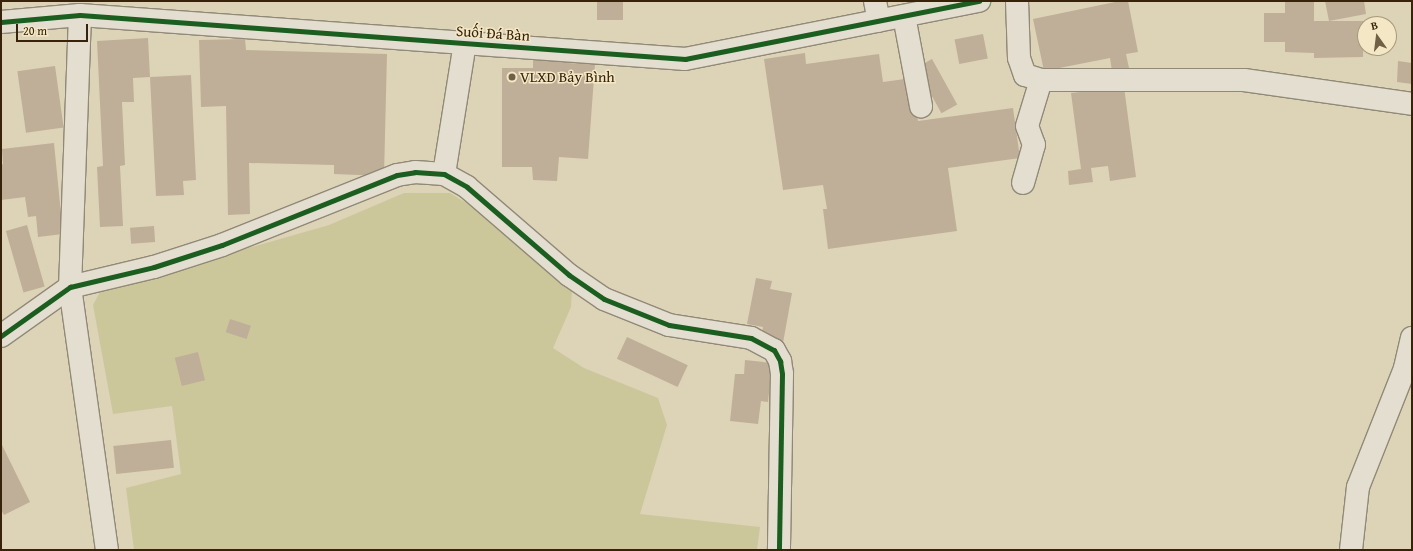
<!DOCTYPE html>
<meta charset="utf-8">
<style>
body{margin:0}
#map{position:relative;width:1413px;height:551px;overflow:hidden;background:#ddd3b7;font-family:"Gentium Book Plus",serif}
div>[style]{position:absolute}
.green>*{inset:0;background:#ccc79a}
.building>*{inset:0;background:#bfaf99;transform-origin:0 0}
.roads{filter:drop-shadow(1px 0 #918977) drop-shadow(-1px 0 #918977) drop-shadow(0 1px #918977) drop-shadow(0 -1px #918977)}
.minor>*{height:22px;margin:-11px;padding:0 11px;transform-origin:11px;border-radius:11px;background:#e3ded0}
.cycleway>*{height:5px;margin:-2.5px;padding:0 2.5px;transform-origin:2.5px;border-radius:2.5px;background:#1b5e20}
.dots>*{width:11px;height:11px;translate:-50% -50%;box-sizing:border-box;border:2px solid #f3e7c6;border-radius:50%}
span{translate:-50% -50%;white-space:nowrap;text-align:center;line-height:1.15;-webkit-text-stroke:3px #f3e7c6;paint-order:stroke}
.street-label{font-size:15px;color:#362309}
.poi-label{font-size:15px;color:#362309}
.left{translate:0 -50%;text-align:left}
.frame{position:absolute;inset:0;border:2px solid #362309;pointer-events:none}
.north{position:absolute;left:1357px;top:16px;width:40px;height:40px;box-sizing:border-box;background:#f3e7c6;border:1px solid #a7997a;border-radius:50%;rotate:346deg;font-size:11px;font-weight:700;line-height:16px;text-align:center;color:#362309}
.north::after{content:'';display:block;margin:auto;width:14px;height:18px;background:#706146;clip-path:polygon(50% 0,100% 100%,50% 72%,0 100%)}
.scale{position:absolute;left:16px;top:24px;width:72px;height:18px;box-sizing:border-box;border:2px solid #362309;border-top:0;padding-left:5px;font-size:12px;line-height:14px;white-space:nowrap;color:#362309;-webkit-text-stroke:3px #f3e7c6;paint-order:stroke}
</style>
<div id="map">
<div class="green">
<div style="clip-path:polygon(404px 193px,450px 193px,494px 220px,572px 289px,571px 307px,553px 348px,584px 368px,658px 398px,667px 425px,640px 514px,760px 527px,757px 550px,134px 550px,126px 488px,181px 474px,172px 406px,113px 414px,93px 305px,101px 290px,329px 225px)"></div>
</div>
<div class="building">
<div style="left:597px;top:1px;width:26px;height:19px"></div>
<div style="clip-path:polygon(1120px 1px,1128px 1px,1138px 52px,1126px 54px,1129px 68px,1112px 71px,1110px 58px,1044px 71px,1033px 19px)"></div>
<div style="clip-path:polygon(1285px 1px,1314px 1px,1314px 21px,1364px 21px,1363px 57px,1314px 58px,1314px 53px,1285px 52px,1285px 42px,1264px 42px,1264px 13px,1285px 13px)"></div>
<div style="clip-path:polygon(1325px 1px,1364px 1px,1366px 14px,1329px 21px)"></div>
<div style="left:983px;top:34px;width:25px;height:29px;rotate:79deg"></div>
<div style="clip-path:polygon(148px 38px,150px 77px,133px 78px,134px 102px,122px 102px,125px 165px,120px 166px,123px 226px,100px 227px,97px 167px,103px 166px,97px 41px)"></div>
<div style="clip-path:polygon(245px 39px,246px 50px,387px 54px,384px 176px,334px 174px,334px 165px,249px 163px,250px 214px,228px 215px,226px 106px,201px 107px,199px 40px)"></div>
<div style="clip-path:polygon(805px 53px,806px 64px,879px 54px,883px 82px,912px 78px,918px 121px,1013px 108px,1020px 158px,948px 168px,957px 231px,828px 249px,823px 209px,827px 209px,823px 185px,783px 190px,764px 59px)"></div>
<div style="clip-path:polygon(533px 54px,566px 56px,566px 63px,595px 64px,588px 159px,559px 157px,557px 181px,533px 180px,532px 167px,502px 167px,502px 68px,533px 68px)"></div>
<div style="left:932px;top:59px;width:52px;height:18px;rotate:61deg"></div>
<div style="clip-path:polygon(1398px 61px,1412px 63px,1412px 84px,1397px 82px)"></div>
<div style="left:55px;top:66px;width:62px;height:38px;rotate:82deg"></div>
<div style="clip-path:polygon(191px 75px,196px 180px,183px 181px,184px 195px,156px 196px,150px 77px)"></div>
<div style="clip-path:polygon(1124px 87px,1136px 177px,1110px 181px,1108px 166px,1091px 168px,1093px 182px,1069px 185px,1068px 171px,1081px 169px,1071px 93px)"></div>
<div style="clip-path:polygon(54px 143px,63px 234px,38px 237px,36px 216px,28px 217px,25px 197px,1px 200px,1px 165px,3px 164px,2px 149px)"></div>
<div style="left:27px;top:225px;width:64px;height:22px;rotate:74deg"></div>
<div style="left:154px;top:226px;width:16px;height:24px;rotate:86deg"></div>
<div style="clip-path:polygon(756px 278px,772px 281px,770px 289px,792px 293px,783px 343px,761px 339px,763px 327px,747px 324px)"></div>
<div style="left:230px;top:319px;width:22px;height:14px;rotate:18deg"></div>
<div style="left:627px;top:337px;width:67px;height:24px;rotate:25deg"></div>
<div style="left:198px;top:352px;width:29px;height:24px;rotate:76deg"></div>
<div style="clip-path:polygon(745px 360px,772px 363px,768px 402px,761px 401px,758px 424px,730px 421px,735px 374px,744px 374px)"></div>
<div style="left:171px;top:440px;width:28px;height:58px;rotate:84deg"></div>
<div style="clip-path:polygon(1px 443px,30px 502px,4px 515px,1px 510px)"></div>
</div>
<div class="roads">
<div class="minor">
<div style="left:875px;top:1px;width:20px;rotate:79deg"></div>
<div style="left:1017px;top:1px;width:57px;rotate:88deg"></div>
<div style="left:1019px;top:58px;width:18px;rotate:71deg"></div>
<div style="left:1025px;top:75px;width:17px;rotate:17deg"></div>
<div style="left:1041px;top:80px;width:203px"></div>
<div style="left:1244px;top:80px;width:170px;rotate:8.1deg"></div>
<div style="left:80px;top:15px;width:272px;rotate:92.1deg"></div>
<div style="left:70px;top:287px;width:266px;rotate:82deg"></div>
<div style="left:904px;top:16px;width:92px;rotate:79.3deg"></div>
<div style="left:1px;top:22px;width:79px;rotate:-5.1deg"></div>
<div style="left:80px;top:15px;width:607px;rotate:4.16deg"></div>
<div style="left:685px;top:59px;width:300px;rotate:-11.2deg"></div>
<div style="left:444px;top:174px;width:133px;rotate:-80.9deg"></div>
<div style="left:1023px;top:183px;width:40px;rotate:-74deg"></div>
<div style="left:1034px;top:145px;width:20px;rotate:-110deg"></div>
<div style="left:1027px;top:126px;width:48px;rotate:-73.1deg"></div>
<div style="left:1px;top:336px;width:85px;rotate:-35.4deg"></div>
<div style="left:70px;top:287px;width:86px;rotate:-13.4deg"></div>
<div style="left:154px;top:267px;width:71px;rotate:-17.9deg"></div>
<div style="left:222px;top:245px;width:188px;rotate:-21.8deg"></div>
<div style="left:397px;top:175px;width:18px;rotate:-9deg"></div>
<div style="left:415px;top:172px;width:29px;rotate:4deg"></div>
<div style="left:444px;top:174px;width:26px;rotate:29deg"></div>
<div style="left:467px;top:187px;width:135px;rotate:40.8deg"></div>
<div style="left:569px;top:275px;width:42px;rotate:34.4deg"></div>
<div style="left:604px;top:299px;width:70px;rotate:21.8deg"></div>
<div style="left:669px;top:325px;width:83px;rotate:9deg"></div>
<div style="left:751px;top:338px;width:26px;rotate:28deg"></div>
<div style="left:774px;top:350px;width:13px;rotate:61deg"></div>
<div style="left:780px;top:361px;width:13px;rotate:81deg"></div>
<div style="left:782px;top:374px;width:176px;rotate:91deg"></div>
<div style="left:1351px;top:550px;width:63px;rotate:-83.7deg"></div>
<div style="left:1358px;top:487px;width:128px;rotate:-68.4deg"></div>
<div style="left:1405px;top:368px;width:31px;rotate:-77deg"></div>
</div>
</div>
<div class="cycleway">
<div style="left:1px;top:22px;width:79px;rotate:-5.1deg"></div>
<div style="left:80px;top:15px;width:607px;rotate:4.16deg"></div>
<div style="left:685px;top:59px;width:300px;rotate:-11.2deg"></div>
<div style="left:1px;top:336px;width:85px;rotate:-35.4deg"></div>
<div style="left:70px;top:287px;width:86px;rotate:-13.4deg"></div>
<div style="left:154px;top:267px;width:71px;rotate:-17.9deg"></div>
<div style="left:222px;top:245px;width:188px;rotate:-21.8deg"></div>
<div style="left:397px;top:175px;width:18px;rotate:-9deg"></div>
<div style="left:415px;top:172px;width:29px;rotate:4deg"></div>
<div style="left:444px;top:174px;width:26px;rotate:29deg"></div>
<div style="left:467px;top:187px;width:135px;rotate:40.8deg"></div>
<div style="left:569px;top:275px;width:42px;rotate:34.4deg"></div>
<div style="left:604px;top:299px;width:70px;rotate:21.8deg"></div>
<div style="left:669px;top:325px;width:83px;rotate:9deg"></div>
<div style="left:751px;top:338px;width:26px;rotate:28deg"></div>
<div style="left:774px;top:350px;width:13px;rotate:61deg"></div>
<div style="left:780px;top:361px;width:13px;rotate:81deg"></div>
<div style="left:782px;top:374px;width:176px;rotate:91deg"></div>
</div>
<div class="dots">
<div style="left:512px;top:77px;background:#706146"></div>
</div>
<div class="street-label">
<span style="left:493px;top:33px;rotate:4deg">Suối Đá Bàn</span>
</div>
<div class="poi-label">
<span class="left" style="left:520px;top:77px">VLXD Bảy Bình</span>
</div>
<div class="frame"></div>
<div class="north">B</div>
<div class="scale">20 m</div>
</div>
